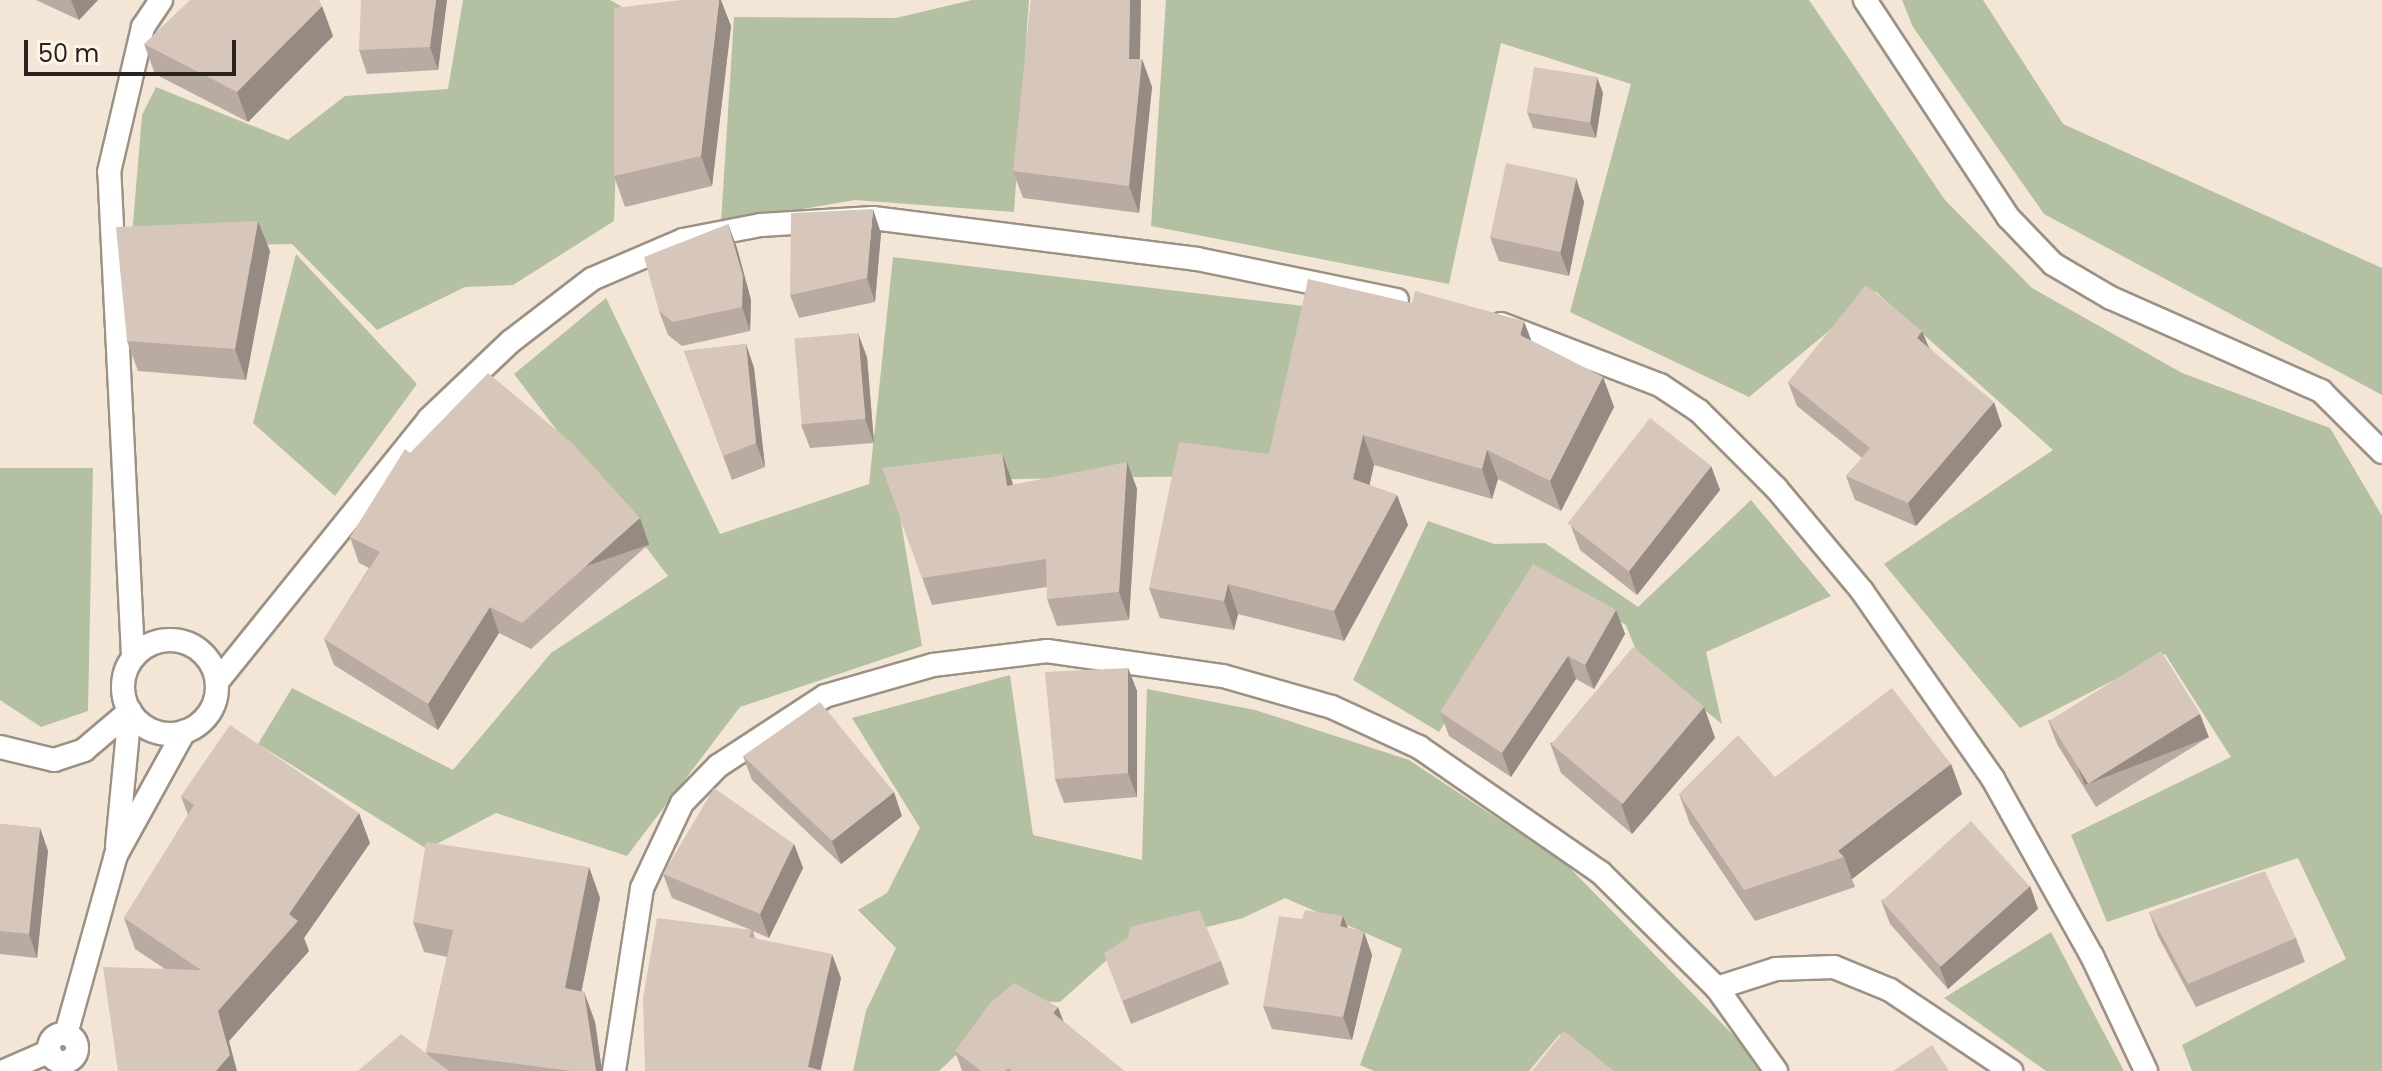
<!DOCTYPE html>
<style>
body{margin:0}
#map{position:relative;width:2382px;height:1071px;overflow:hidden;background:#f3e6d7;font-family:Poppins,sans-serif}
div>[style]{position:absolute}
.green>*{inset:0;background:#b3c0a2}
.roads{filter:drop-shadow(2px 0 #9c9183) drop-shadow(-2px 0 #9c9183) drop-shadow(0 2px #9c9183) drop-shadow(0 -2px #9c9183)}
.street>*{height:22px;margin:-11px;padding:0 11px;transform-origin:11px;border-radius:11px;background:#fff}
.street>.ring{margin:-11px;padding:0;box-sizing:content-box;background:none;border:22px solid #fff;border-radius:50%}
.wall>*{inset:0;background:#b9aba1}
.shaded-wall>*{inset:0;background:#968b83;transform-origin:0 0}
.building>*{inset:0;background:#d7c7bb;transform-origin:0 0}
span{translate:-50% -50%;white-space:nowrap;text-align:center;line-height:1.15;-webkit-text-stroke:8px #fef4e8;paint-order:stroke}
.scale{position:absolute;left:24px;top:40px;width:212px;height:36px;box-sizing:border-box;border:4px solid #28231e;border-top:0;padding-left:10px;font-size:24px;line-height:28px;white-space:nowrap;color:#28231e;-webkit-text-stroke:6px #fef4e8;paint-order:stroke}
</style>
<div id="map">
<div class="green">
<div style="clip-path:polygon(463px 0,610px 0,621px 6px,614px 221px,513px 285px,465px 287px,377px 330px,292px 244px,131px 247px,142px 115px,156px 87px,288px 140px,345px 96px,448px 89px)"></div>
<div style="clip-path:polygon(972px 0,1029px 0,1014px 212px,855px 200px,721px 223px,734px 17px,896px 18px)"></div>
<div style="clip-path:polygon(1166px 0,1809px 0,1945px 200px,2032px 288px,2182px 373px,2330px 428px,2382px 516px,2382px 1071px,2192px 1071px,2182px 1045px,2346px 959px,2298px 858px,2107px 922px,2071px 835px,2231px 757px,2165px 654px,2020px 728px,1884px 564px,2053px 450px,1876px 292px,1749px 397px,1570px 312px,1631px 84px,1501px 43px,1449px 284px,1151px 226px)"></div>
<div style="clip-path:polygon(1902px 0,1983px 0,2063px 124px,2382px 268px,2382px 395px,2044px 214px,1913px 27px)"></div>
<div style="clip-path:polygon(296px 254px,417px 384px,335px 496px,253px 423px)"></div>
<div style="clip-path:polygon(893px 257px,1312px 307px,1272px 475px,894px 481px,922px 646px,740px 707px,627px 856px,496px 813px,427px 849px,258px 744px,292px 688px,453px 770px,551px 653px,668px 576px,514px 374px,606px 298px,720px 534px,869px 484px)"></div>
<div style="clip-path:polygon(0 468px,93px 468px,88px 711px,41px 727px,0 700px)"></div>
<div style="clip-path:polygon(1751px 500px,1831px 596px,1706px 652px,1722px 724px,1639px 658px,1626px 625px,1536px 576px,1439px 732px,1353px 680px,1428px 521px,1494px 544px,1545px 543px,1638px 607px)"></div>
<div style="clip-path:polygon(1010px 675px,1033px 835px,1142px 860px,1147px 689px,1255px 710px,1409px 760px,1566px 864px,1739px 1041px,1759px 1071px,1604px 1071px,1560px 1034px,1529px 1071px,1374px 1071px,1360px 1065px,1402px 949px,1285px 898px,1243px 918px,1119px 949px,1060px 1002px,1014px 1001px,939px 1071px,853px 1071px,866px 1011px,896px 948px,858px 910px,887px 893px,920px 828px,852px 718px)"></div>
<div style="clip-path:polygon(2051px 932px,2124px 1071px,2046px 1071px,1944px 998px)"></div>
</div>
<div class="roads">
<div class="street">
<div style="left:1865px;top:0;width:260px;rotate:56.6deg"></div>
<div style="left:2008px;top:217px;width:65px;rotate:46.2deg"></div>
<div style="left:2053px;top:264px;width:67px;rotate:30.4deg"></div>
<div style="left:2111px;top:298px;width:230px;rotate:23.9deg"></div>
<div style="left:2321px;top:391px;width:86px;rotate:45deg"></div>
<div style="left:1501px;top:324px;width:170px;rotate:21deg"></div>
<div style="left:1660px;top:385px;width:47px;rotate:33.7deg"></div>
<div style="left:1699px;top:411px;width:109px;rotate:45deg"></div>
<div style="left:1776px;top:488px;width:134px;rotate:50.1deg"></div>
<div style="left:1862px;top:591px;width:229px;rotate:55.1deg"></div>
<div style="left:1993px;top:779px;width:203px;rotate:60.8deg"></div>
<div style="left:2092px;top:956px;width:127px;rotate:64.8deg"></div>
<div class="ring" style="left:123px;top:640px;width:72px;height:72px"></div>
<div style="left:133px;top:656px;width:485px;rotate:-92.8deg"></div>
<div style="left:109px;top:172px;width:149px;rotate:-76.8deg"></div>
<div style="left:143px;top:27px;width:32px;rotate:-56deg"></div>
<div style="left:217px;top:682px;width:338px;rotate:-51.1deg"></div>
<div style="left:429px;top:419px;width:112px;rotate:-43.5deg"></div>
<div style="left:510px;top:342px;width:103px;rotate:-37.5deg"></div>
<div style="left:592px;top:279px;width:99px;rotate:-23.2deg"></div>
<div style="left:683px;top:240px;width:79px;rotate:-10.9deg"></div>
<div style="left:761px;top:225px;width:112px;rotate:-3.6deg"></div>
<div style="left:873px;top:218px;width:327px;rotate:7.2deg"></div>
<div style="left:1197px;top:259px;width:204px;rotate:11.6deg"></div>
<div style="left:0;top:747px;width:56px;rotate:13.5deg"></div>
<div style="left:54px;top:760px;width:32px;rotate:-18deg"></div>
<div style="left:84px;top:750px;width:60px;rotate:-40.3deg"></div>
<div style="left:117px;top:846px;width:136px;rotate:-84.5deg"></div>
<div style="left:1717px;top:988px;width:62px;rotate:-17.9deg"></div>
<div style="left:1776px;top:969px;width:58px;rotate:-2deg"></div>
<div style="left:1834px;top:967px;width:61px;rotate:22.3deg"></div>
<div style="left:1890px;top:990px;width:146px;rotate:33.8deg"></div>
<div style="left:66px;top:1034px;width:186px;rotate:-74.4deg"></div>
<div style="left:116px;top:855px;width:141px;rotate:-61.1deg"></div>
<div class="ring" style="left:49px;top:1034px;width:6px;height:6px"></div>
<div style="left:4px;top:1071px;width:50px;rotate:-23.5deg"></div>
<div style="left:614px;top:1071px;width:185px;rotate:-81.3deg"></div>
<div style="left:642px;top:888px;width:94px;rotate:-64.8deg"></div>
<div style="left:682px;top:803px;width:52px;rotate:-45.8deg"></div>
<div style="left:718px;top:766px;width:128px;rotate:-33.2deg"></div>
<div style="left:825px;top:696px;width:112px;rotate:-16deg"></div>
<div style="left:933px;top:665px;width:115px;rotate:-7deg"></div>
<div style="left:1047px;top:651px;width:178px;rotate:8.1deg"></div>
<div style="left:1223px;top:676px;width:113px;rotate:15.9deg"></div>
<div style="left:1332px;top:707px;width:96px;rotate:24.7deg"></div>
<div style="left:1419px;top:747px;width:221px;rotate:34.7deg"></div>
<div style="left:1601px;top:873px;width:163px;rotate:44.8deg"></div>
<div style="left:1717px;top:988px;width:102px;rotate:54.6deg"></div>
</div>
</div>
<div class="wall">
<div style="clip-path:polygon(36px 0,98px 0,79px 20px)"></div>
<div style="clip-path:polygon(447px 0,438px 70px,367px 74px,359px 50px)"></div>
<div style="clip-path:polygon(1031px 0,1141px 0,1140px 59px,1142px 59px,1152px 87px,1139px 213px,1023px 198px,1013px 171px)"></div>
<div style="clip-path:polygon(731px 26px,712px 186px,625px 207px,614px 176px)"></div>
<div style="clip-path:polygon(333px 36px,248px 122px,155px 74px,144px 44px)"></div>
<div style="clip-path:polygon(1603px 93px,1596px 138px,1533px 128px,1527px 112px)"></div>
<div style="clip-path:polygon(1576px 178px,1584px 202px,1569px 276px,1499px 261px,1490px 237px)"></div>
<div style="clip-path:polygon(728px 224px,737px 248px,751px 300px,750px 331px,682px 346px,668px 335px,659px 311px)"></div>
<div style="clip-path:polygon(881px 233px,875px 302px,799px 318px,790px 295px)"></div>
<div style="clip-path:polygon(270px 251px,246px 380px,138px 371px,127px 341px)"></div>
<div style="clip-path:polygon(1922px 331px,1929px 347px,2002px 426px,1916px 526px,1855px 500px,1846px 476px,1862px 458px,1797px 406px,1788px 382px)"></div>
<div style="clip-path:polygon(1532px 341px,1603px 377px,1614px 407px,1561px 511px,1498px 479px,1492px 499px,1374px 465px,1369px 485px,1397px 495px,1408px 525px,1344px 641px,1238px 614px,1234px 630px,1160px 618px,1149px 588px,1269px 454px)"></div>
<div style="clip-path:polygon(746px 344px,754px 368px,765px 467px,732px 480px,684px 351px)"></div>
<div style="clip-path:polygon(867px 357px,874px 443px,810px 448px,801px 425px)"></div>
<div style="clip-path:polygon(410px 453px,649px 544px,531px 649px,499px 633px,438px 730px,334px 665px,324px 639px,369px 568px,359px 563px,350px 537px)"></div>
<div style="clip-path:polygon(1127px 462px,1137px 489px,1129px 620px,1057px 626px,1047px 599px,1047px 587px,932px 605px,882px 468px,1012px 481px,1013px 485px)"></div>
<div style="clip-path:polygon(1711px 466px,1720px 490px,1637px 595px,1580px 550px,1571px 526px)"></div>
<div style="clip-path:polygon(1616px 610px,1625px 634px,1594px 689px,1576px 679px,1511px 777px,1449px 736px,1440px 712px)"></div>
<div style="clip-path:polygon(1128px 668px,1137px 691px,1137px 797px,1064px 803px,1055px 779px)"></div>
<div style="clip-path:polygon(1704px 707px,1715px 738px,1632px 834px,1561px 773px,1550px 743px)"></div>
<div style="clip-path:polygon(2048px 720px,2209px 737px,2096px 807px,2057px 744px)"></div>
<div style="clip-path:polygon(743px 756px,902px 816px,841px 864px,752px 780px)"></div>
<div style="clip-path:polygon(1951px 764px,1962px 794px,1852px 879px,1855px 887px,1755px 921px,1690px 824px,1679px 794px,1775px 777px)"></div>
<div style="clip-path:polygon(181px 796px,370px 843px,304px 938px,309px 951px,229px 1041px,165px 969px,135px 949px,124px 918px,188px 815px)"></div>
<div style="clip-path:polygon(0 824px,40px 828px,48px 851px,37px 958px,0 954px)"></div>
<div style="clip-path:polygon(794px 844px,803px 868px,769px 938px,753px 931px,755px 938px,841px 978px,821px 1070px,645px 1071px,751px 930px,672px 898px,663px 874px)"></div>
<div style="clip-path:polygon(589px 867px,600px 898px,581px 991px,584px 992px,595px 1022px,602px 1071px,358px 1071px,427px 1054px,426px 1052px,447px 957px,424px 952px,413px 922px)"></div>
<div style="clip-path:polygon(2030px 886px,2038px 909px,1948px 989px,1890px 924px,1881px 900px)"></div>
<div style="clip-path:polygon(2149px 912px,2296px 938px,2305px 962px,2196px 1007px,2158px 936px)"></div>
<div style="clip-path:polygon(1343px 916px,1348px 928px,1364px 932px,1372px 955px,1352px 1040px,1272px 1029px,1263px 1006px,1302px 919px)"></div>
<div style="clip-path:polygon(1104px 953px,1221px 961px,1229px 984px,1131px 1024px)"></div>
<div style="clip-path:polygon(1064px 1022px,1124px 1071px,962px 1071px,955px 1051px)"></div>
</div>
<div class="shaded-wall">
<div style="clip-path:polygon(71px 0,98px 0,79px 20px)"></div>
<div style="clip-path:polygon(436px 0,447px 0,438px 70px,430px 47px)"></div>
<div style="clip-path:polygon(719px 0,721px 0,731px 26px,712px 186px,701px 156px)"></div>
<div style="clip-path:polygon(1130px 0,1141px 0,1139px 87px,1129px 59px)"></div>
<div style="clip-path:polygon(322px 6px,333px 36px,248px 122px,237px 92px)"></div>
<div style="clip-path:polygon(1142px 59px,1152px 87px,1139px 213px,1129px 186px)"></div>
<div style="clip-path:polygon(1597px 77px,1603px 93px,1596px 138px,1590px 122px)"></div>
<div style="clip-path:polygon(1576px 178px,1584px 202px,1569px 276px,1560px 252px)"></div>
<div style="clip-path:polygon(873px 209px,881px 233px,875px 302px,867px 278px)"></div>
<div style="clip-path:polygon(258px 221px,270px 251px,246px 380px,235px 349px)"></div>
<div style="clip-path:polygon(728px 224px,737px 248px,751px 300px,750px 331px,742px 307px)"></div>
<div style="clip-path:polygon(1524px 321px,1535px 350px,1520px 335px)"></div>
<div style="clip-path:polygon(1922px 331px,1931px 354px,1917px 338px)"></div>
<div style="clip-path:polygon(858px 333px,867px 357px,874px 443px,865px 419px)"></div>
<div style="clip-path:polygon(746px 344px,754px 368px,765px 467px,756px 443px)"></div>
<div style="clip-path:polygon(1603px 377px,1614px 407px,1561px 511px,1550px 481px)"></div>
<div style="clip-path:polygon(1994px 402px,2002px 426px,1916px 526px,1908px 503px)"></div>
<div style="clip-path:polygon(1363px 435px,1374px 465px,1364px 509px,1353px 479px)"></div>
<div style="clip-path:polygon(1487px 450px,1498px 479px,1492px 499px,1482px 469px)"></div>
<div style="clip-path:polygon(1002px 453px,1012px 481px,1017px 513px,1007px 486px)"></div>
<div style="clip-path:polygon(1127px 462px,1137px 489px,1129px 620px,1119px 592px)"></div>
<div style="clip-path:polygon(1711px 466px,1720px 490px,1637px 595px,1629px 571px)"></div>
<div style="clip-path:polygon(1397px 495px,1408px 525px,1344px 641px,1334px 611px)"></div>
<div style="left:640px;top:518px;width:28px;height:158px;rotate:71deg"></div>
<div style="clip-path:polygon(1228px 584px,1238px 614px,1234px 630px,1224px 601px)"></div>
<div style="clip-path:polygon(490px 607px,499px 633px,438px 730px,428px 704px)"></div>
<div style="clip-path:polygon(1616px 610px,1625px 634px,1594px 689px,1585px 665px)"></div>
<div style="clip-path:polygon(1568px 656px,1576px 679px,1511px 777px,1502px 753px)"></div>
<div style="clip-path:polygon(1128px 668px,1137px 691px,1137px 797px,1128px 773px)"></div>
<div style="clip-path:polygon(1704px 707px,1715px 738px,1632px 834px,1621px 804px)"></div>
<div style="left:2200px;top:714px;width:25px;height:133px;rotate:69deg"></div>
<div style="clip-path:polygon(1951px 764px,1962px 794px,1852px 879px,1844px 857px,1838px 851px)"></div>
<div style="clip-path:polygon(894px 792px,902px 816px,841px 864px,832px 841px)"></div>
<div style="clip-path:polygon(359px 813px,370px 843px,304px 938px,309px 951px,229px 1041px,237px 1071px,216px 1071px,218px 1011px,289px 914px)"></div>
<div style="clip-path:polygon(40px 828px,48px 851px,37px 958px,29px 934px)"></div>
<div style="clip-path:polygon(794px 844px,803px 868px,769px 938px,760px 914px)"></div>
<div style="clip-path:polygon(589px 867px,600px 898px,576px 1019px,565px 988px)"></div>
<div style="clip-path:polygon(2030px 886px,2038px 909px,1948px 989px,1939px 965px)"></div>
<div style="clip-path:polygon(1343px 916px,1352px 939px,1340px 926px)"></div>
<div style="clip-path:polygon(1364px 932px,1372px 955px,1352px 1040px,1343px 1017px)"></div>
<div style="clip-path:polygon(832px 954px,841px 978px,820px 1071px,808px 1067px)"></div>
<div style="clip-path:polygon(584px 992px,595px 1022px,602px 1071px,596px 1071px)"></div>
<div style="clip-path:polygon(1058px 1007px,1067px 1031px,1053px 1013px)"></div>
</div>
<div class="building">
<div style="clip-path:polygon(190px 0,319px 0,322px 6px,237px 92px,144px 44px)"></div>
<div style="clip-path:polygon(361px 0,436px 0,430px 47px,359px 50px)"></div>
<div style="clip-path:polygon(681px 0,719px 0,701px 156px,614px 176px,614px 8px)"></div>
<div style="clip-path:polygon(1031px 0,1130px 0,1129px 59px,1142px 59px,1129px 186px,1013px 171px)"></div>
<div style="left:1534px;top:67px;width:64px;height:46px;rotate:9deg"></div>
<div style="left:1506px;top:163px;width:72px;height:76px;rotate:12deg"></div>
<div style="clip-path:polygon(873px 209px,867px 278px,790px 295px,791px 213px)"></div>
<div style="clip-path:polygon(258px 221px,235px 349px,127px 341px,116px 227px)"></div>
<div style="clip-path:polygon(728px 224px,743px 276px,742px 307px,673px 322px,659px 311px,644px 257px)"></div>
<div style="clip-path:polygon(1308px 279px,1412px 303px,1415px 291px,1524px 321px,1520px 335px,1603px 377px,1550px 481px,1487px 450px,1482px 469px,1363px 435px,1353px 479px,1397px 495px,1334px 611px,1228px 584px,1224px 601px,1149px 588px,1179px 442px,1269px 454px)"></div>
<div style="clip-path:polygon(1866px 285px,1922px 331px,1917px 338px,1994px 402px,1908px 503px,1846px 476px,1870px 448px,1788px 382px)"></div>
<div style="left:858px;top:333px;width:86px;height:64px;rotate:85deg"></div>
<div style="clip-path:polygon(746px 344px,756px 443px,723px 456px,684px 351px)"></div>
<div style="clip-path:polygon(488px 373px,573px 444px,640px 518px,522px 623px,490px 607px,428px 704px,324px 639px,380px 552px,350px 537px,405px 449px,410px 453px)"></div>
<div style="left:1650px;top:418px;width:78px;height:134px;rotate:38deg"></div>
<div style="clip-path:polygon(1002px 453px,1007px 486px,1127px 462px,1119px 592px,1047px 599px,1046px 559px,922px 578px,882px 468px)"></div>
<div style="clip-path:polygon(1533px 564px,1616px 610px,1585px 665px,1568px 656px,1502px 753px,1440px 712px)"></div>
<div style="left:1633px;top:647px;width:93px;height:127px;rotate:40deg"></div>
<div style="left:2161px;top:651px;width:74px;height:132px;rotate:58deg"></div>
<div style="clip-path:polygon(1128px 668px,1128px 773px,1055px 779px,1045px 672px)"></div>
<div style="clip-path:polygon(1892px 688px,1951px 764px,1838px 851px,1844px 857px,1744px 890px,1679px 794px,1738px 735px,1775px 777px)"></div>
<div style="clip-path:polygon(820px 702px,894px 792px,832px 841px,743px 756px)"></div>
<div style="clip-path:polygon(230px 725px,359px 813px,289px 914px,298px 921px,218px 1011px,230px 1055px,216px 1071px,118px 1071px,103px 967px,201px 970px,124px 918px,194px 805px,181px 796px)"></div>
<div style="clip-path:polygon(714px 788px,794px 844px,760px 914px,663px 874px)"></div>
<div style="left:1971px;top:821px;width:88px;height:120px;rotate:48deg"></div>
<div style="clip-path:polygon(0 824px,40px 828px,29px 934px,0 931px)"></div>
<div style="clip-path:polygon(426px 842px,589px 867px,565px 988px,584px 992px,596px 1071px,572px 1071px,426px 1052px,453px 930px,413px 922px)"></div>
<div style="clip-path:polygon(2265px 871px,2296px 938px,2188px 984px,2149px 912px)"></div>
<div style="clip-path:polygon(1199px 910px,1221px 961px,1122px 1001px,1104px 953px,1128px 938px,1130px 927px)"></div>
<div style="clip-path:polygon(1305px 910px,1343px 916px,1340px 926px,1364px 932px,1343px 1017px,1263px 1006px,1279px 916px,1302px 919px)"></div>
<div style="clip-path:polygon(657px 918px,752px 930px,749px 937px,832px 954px,808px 1067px,824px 1071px,645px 1071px,643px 998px)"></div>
<div style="clip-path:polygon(1014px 983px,1058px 1007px,1053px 1013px,1124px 1071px,1012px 1071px,1008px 1068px,1005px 1071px,981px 1071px,955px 1051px,990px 1003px)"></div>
<div style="clip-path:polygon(1564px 1031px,1614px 1071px,1532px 1071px)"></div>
<div style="clip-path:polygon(401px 1034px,449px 1071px,358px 1071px)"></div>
<div style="clip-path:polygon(1932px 1045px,1949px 1071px,1893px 1071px)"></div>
</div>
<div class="scale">50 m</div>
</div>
